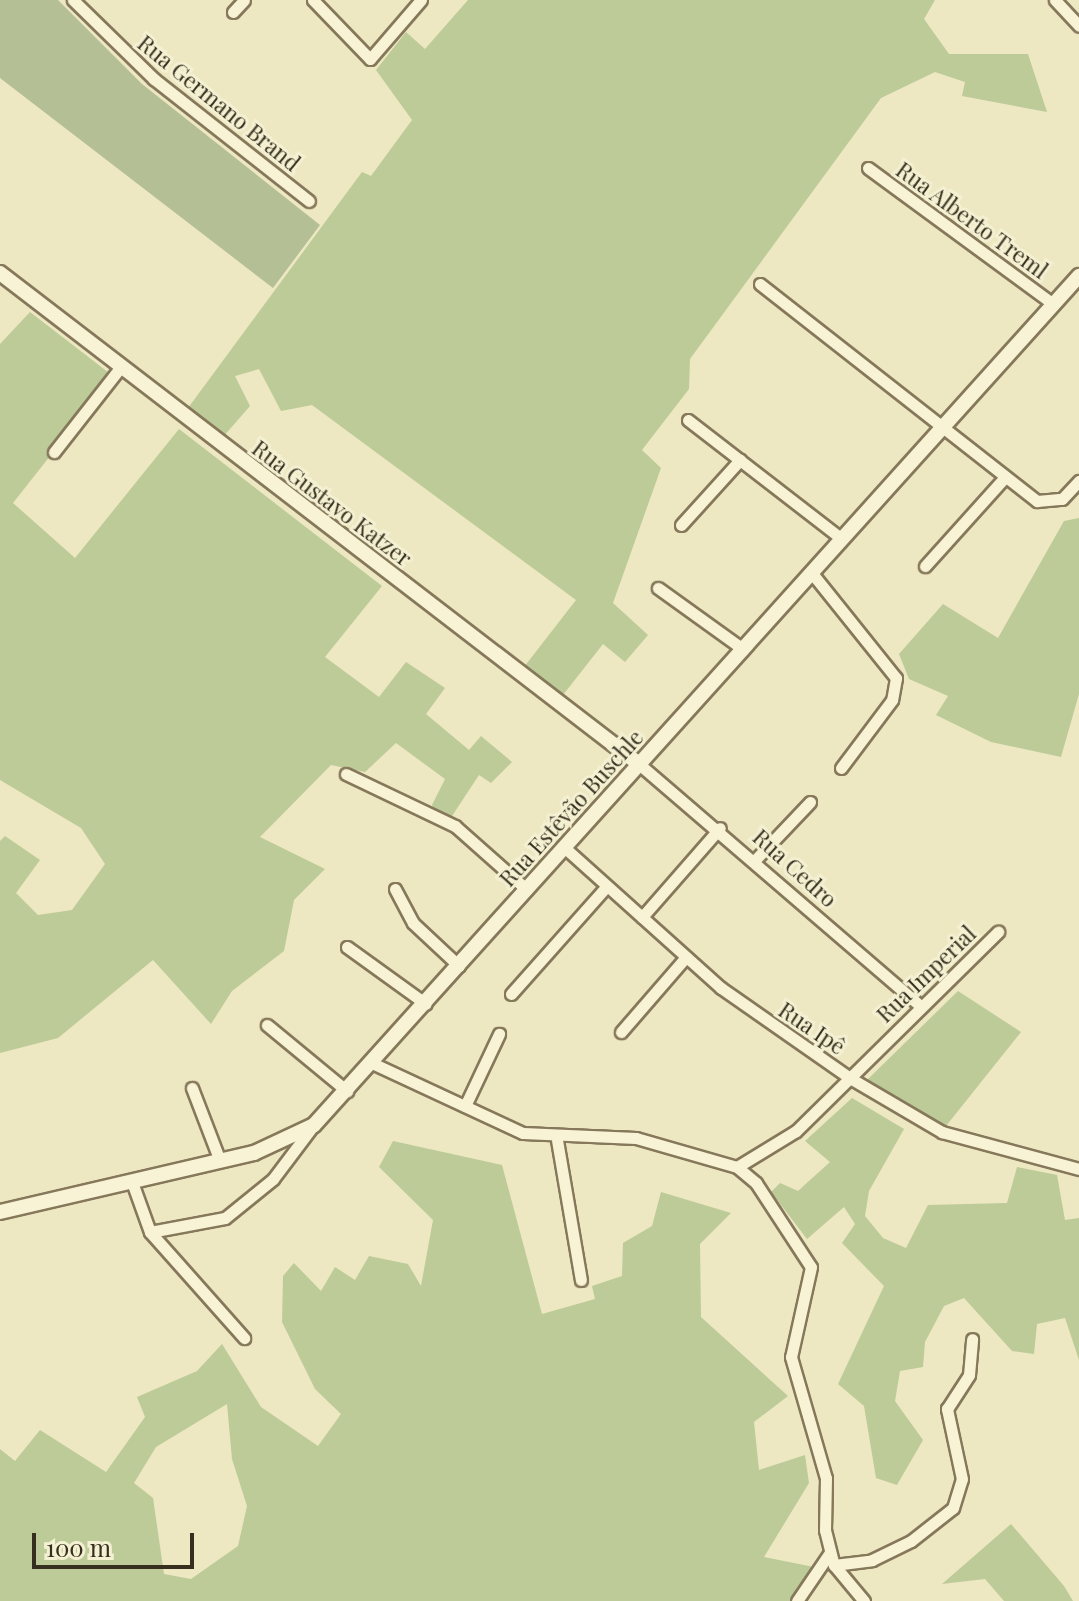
<!DOCTYPE html>
<meta charset="utf-8">
<style>
body{margin:0}
#map{position:relative;width:1079px;height:1601px;overflow:hidden;background:#ede7c2;font-family:"Playfair Display",serif}
div>[style]{position:absolute}
.green>*{inset:0;background:#bccb97}
.cemetery>*{inset:0;background:#b4bf96}
.roads{filter:drop-shadow(2px 0 #86785a) drop-shadow(-2px 0 #86785a) drop-shadow(0 2px #86785a) drop-shadow(0 -2px #86785a)}
.minor>*{height:11px;margin:-5.5px;padding:0 5.5px;transform-origin:5.5px;border-radius:5.5px;background:#f8f3d5}
.tertiary>*{height:14px;margin:-7px;padding:0 7px;transform-origin:7px;border-radius:7px;background:#f8f3d5}
span{translate:-50% -50%;white-space:nowrap;text-align:center;line-height:1.15;-webkit-text-stroke:6px #f4f0d2;paint-order:stroke}
.street-label{font-size:22px;color:#362e1e}
.scale{position:absolute;left:32px;top:1533px;width:162px;height:36px;box-sizing:border-box;border:4px solid #362e1e;border-top:0;padding-left:10px;font-size:24px;line-height:28px;white-space:nowrap;color:#362e1e;-webkit-text-stroke:6px #f4f0d2;paint-order:stroke}
</style>
<div id="map">
<div class="green">
<div style="clip-path:polygon(468px 0,935px 0,924px 19px,949px 54px,1028px 54px,1047px 112px,962px 96px,965px 82px,935px 72px,881px 98px,690px 359px,689px 389px,642px 450px,661px 468px,613px 603px,648px 635px,625px 662px,603px 644px,563px 695px,524px 667px,576px 600px,312px 405px,281px 411px,259px 369px,235px 376px,250px 406px,223px 437px,188px 408px,362px 172px,371px 176px,412px 120px,376px 70px,406px 32px,425px 49px)"></div>
<div style="clip-path:polygon(30px 312px,113px 376px,13px 503px,75px 558px,179px 429px,382px 586px,325px 657px,379px 697px,406px 662px,445px 688px,426px 714px,469px 750px,481px 736px,512px 762px,491px 783px,479px 775px,452px 816px,435px 813px,432px 805px,445px 779px,396px 743px,365px 772px,331px 765px,260px 837px,325px 869px,294px 900px,284px 951px,232px 991px,211px 1024px,153px 960px,58px 1038px,0 1053px,0 841px,5px 836px,40px 860px,16px 893px,38px 915px,72px 910px,105px 864px,81px 828px,0 780px,0 344px)"></div>
<div style="clip-path:polygon(1079px 518px,1079px 694px,1061px 757px,991px 742px,936px 715px,948px 696px,909px 679px,899px 654px,943px 604px,998px 638px,1064px 521px)"></div>
<div style="clip-path:polygon(958px 991px,1021px 1032px,946px 1126px,867px 1080px)"></div>
<div style="clip-path:polygon(852px 1098px,904px 1129px,869px 1191px,865px 1216px,883px 1238px,906px 1248px,928px 1205px,1007px 1203px,1017px 1167px,1057px 1175px,1065px 1220px,1079px 1218px,1079px 1360px,1065px 1318px,1037px 1324px,1034px 1354px,1012px 1351px,964px 1298px,944px 1306px,925px 1342px,923px 1367px,900px 1371px,895px 1401px,923px 1440px,897px 1485px,876px 1478px,864px 1406px,838px 1384px,884px 1286px,842px 1243px,855px 1224px,844px 1207px,807px 1239px,771px 1192px,780px 1183px,798px 1191px,830px 1162px,805px 1141px)"></div>
<div style="clip-path:polygon(evenodd,393px 1141px,502px 1165px,542px 1314px,595px 1299px,592px 1286px,622px 1276px,623px 1243px,652px 1226px,661px 1192px,731px 1213px,700px 1244px,701px 1317px,788px 1396px,754px 1422px,759px 1470px,805px 1455px,809px 1483px,764px 1557px,819px 1568px,797px 1601px,0 1601px,0 1449px,15px 1461px,40px 1430px,106px 1472px,145px 1417px,137px 1397px,197px 1371px,222px 1344px,261px 1407px,318px 1446px,341px 1414px,315px 1389px,282px 1322px,283px 1276px,294px 1263px,321px 1291px,335px 1267px,355px 1280px,369px 1256px,408px 1264px,421px 1286px,433px 1220px,379px 1167px,393px 1141px,227px 1404px,232px 1459px,247px 1506px,238px 1546px,191px 1579px,164px 1574px,153px 1498px,134px 1483px,156px 1447px,227px 1404px)"></div>
<div style="clip-path:polygon(1011px 1524px,1064px 1586px,1073px 1601px,1004px 1601px,985px 1579px,942px 1584px)"></div>
</div>
<div class="cemetery">
<div style="clip-path:polygon(0 0,58px 0,142px 84px,320px 225px,273px 288px,0 78px)"></div>
</div>
<div class="roads">
<div class="minor">
<div style="left:73px;top:0;width:113px;rotate:44.3deg"></div>
<div style="left:154px;top:79px;width:197px;rotate:38.2deg"></div>
<div style="left:313px;top:0;width:82px;rotate:46deg"></div>
<div style="left:370px;top:59px;width:78px;rotate:-49.2deg"></div>
<div style="left:1055px;top:0;width:35px;rotate:47deg"></div>
<div style="left:233px;top:12px;width:16px;rotate:-47deg"></div>
<div style="left:868px;top:168px;width:230px;rotate:36.3deg"></div>
<div style="left:760px;top:284px;width:352px;rotate:38.1deg"></div>
<div style="left:1037px;top:501px;width:25px;rotate:-5deg"></div>
<div style="left:1062px;top:499px;width:25px;rotate:-47deg"></div>
<div style="left:688px;top:420px;width:195px;rotate:37.7deg"></div>
<div style="left:54px;top:452px;width:105px;rotate:-51.9deg"></div>
<div style="left:681px;top:525px;width:88px;rotate:-47.8deg"></div>
<div style="left:925px;top:566px;width:120px;rotate:-48deg"></div>
<div style="left:811px;top:572px;width:136px;rotate:51.3deg"></div>
<div style="left:896px;top:678px;width:22px;rotate:100deg"></div>
<div style="left:892px;top:700px;width:85px;rotate:126.9deg"></div>
<div style="left:658px;top:588px;width:105px;rotate:35.7deg"></div>
<div style="left:639px;top:764px;width:371px;rotate:40.7deg"></div>
<div style="left:346px;top:774px;width:121px;rotate:25.5deg"></div>
<div style="left:455px;top:826px;width:96px;rotate:41.6deg"></div>
<div style="left:565px;top:848px;width:210px;rotate:41.9deg"></div>
<div style="left:721px;top:988px;width:157px;rotate:34.9deg"></div>
<div style="left:850px;top:1078px;width:107px;rotate:30.4deg"></div>
<div style="left:942px;top:1132px;width:142px;rotate:15.1deg"></div>
<div style="left:755px;top:860px;width:80px;rotate:-46.5deg"></div>
<div style="left:395px;top:889px;width:38px;rotate:62deg"></div>
<div style="left:413px;top:923px;width:63px;rotate:43.1deg"></div>
<div style="left:642px;top:917px;width:118px;rotate:-48.8deg"></div>
<div style="left:347px;top:947px;width:97px;rotate:35.8deg"></div>
<div style="left:511px;top:994px;width:144px;rotate:-48.4deg"></div>
<div style="left:267px;top:1025px;width:104px;rotate:39.5deg"></div>
<div style="left:621px;top:1032px;width:99px;rotate:-49.1deg"></div>
<div style="left:372px;top:1063px;width:166px;rotate:24.9deg"></div>
<div style="left:523px;top:1133px;width:113px;rotate:2.5deg"></div>
<div style="left:636px;top:1138px;width:105px;rotate:16deg"></div>
<div style="left:737px;top:1167px;width:25px;rotate:40deg"></div>
<div style="left:756px;top:1183px;width:100px;rotate:56.8deg"></div>
<div style="left:811px;top:1267px;width:92px;rotate:102.5deg"></div>
<div style="left:791px;top:1357px;width:126px;rotate:73.9deg"></div>
<div style="left:826px;top:1478px;width:52px;rotate:91.1deg"></div>
<div style="left:825px;top:1530px;width:36px;rotate:76deg"></div>
<div style="left:834px;top:1565px;width:38px;rotate:-7deg"></div>
<div style="left:872px;top:1560px;width:43px;rotate:-26deg"></div>
<div style="left:911px;top:1541px;width:53px;rotate:-38.2deg"></div>
<div style="left:953px;top:1508px;width:30px;rotate:-73deg"></div>
<div style="left:962px;top:1479px;width:72px;rotate:-102.1deg"></div>
<div style="left:947px;top:1409px;width:40px;rotate:-57.1deg"></div>
<div style="left:969px;top:1375px;width:36px;rotate:-85deg"></div>
<div style="left:192px;top:1088px;width:78px;rotate:69deg"></div>
<div style="left:465px;top:1106px;width:80px;rotate:-64.7deg"></div>
<div style="left:557px;top:1140px;width:142px;rotate:80.3deg"></div>
<div style="left:737px;top:1167px;width:69px;rotate:-31.4deg"></div>
<div style="left:796px;top:1131px;width:284px;rotate:-44.6deg"></div>
<div style="left:132px;top:1182px;width:53px;rotate:70.2deg"></div>
<div style="left:150px;top:1232px;width:76px;rotate:-10.6deg"></div>
<div style="left:225px;top:1218px;width:62px;rotate:-39.1deg"></div>
<div style="left:273px;top:1179px;width:66px;rotate:-53deg"></div>
<div style="left:150px;top:1232px;width:142px;rotate:48.4deg"></div>
<div style="left:834px;top:1565px;width:47px;rotate:50.2deg"></div>
<div style="left:797px;top:1601px;width:57px;rotate:-55.8deg"></div>
</div>
<div class="tertiary">
<div style="left:0;top:273px;width:806px;rotate:37.54deg"></div>
<div style="left:0;top:1212px;width:261px;rotate:-13.1deg"></div>
<div style="left:254px;top:1153px;width:66px;rotate:-25deg"></div>
<div style="left:314px;top:1125px;width:1143px;rotate:-47.98deg"></div>
</div>
</div>
<div class="street-label">
<span style="left:219px;top:103px;rotate:39deg">Rua Germano Brand</span>
<span style="left:972px;top:220px;rotate:36deg">Rua Alberto Treml</span>
<span style="left:332px;top:503px;rotate:37deg">Rua Gustavo Katzer</span>
<span style="left:571px;top:808px;rotate:-48deg">Rua Estêvão Buschle</span>
<span style="left:795px;top:868px;rotate:42deg">Rua Cedro</span>
<span style="left:926px;top:974px;rotate:-44deg">Rua Imperial</span>
<span style="left:812px;top:1028px;rotate:34deg">Rua Ipê</span>
</div>
<div class="scale">100 m</div>
</div>
